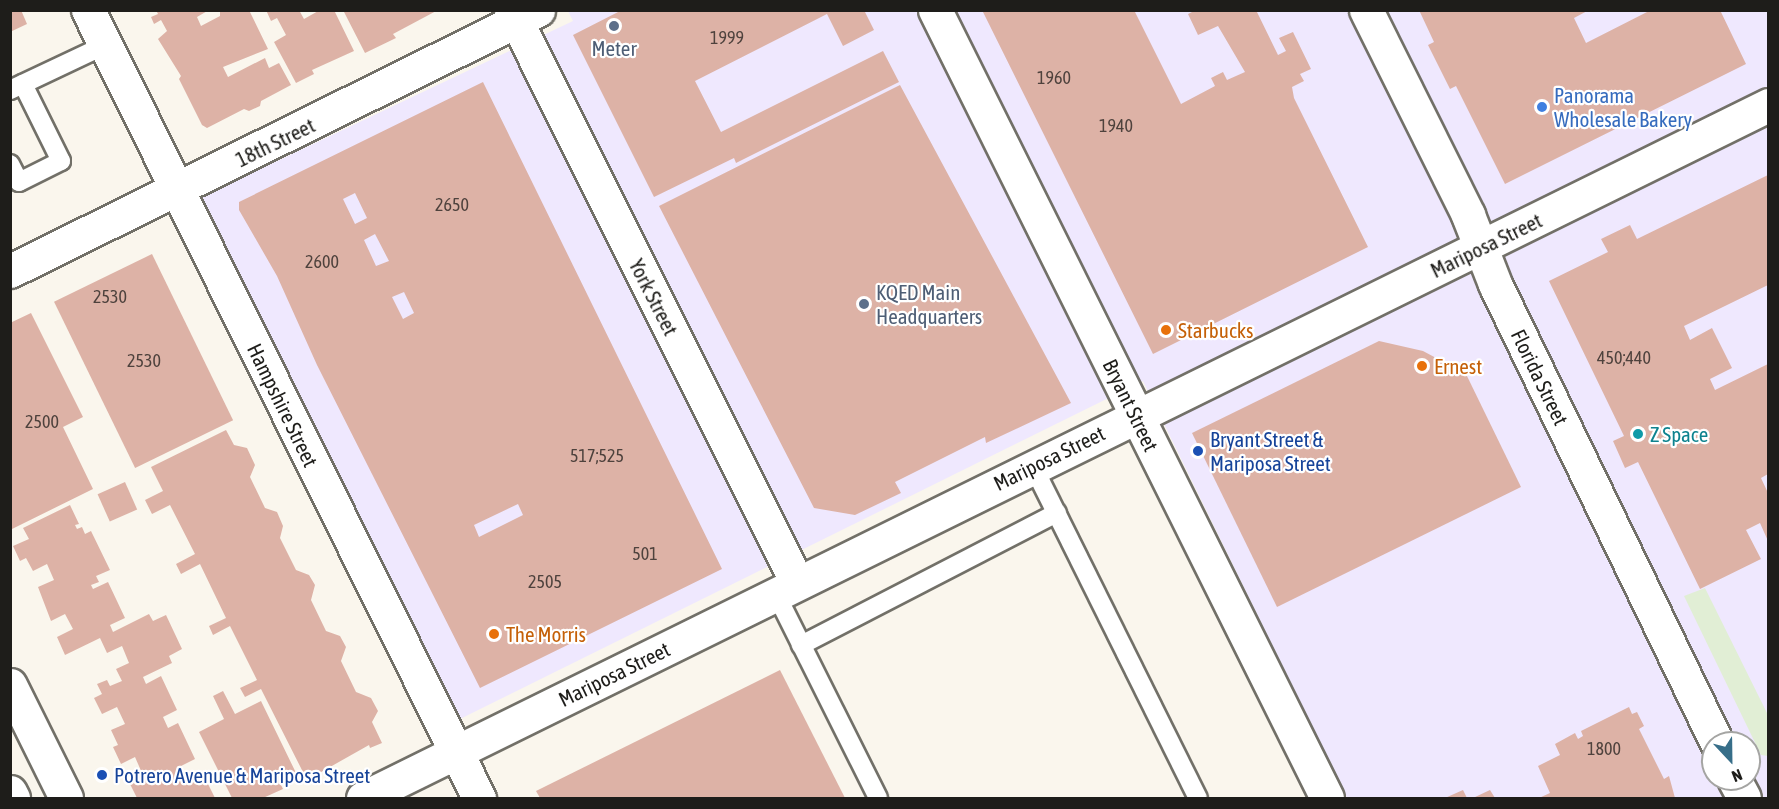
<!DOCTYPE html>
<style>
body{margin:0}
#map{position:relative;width:1779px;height:809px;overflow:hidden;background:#faf6ed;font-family:"Asap Condensed",sans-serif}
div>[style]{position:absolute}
.commercial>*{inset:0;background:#efe8fe}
.green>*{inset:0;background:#e1eed5}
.building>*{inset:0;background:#ddb2a6;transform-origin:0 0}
.roads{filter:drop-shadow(2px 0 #727068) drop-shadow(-2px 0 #727068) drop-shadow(0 2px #727068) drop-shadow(0 -2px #727068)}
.lane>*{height:18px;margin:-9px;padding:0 9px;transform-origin:9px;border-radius:9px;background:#fff}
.street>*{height:33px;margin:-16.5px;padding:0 16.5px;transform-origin:16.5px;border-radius:16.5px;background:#fff}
.secondary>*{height:33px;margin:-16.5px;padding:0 16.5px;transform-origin:16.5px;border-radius:16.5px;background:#fff}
.dots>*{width:16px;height:16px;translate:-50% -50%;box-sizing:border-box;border:3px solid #fff;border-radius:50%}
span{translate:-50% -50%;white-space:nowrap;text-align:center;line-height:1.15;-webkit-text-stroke:4.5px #fff;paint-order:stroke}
.number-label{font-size:18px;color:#4e423d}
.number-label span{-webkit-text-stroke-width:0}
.service-label{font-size:21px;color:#4e5e75}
.left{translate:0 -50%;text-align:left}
.shop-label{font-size:21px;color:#366cbe}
.street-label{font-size:21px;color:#1e1d1a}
.food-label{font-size:21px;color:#c56008}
.culture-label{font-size:21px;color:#0d838f}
.transit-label{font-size:21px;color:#164399}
.frame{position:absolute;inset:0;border:12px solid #1e1d1a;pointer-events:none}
.north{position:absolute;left:1701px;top:731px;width:60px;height:60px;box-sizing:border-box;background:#fff;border:2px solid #a5a5a3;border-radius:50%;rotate:158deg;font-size:16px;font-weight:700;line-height:24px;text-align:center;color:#1e1d1a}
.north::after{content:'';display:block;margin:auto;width:21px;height:27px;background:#376e89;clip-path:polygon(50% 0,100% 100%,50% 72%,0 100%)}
</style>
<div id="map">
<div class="commercial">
<div style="clip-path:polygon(evenodd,568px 11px,1768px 11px,1768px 798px,1347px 798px,1143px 381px,456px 721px,197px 199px,573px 21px,568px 11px,1713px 743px,1749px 743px,1749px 779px,1713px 779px,1713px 743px)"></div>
</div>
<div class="green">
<div style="clip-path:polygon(1705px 588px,1768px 715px,1768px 756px,1761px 755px,1684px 596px)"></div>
</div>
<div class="building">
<div style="clip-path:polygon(10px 10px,21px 10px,27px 24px,10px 32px)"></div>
<div style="clip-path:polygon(156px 10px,209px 10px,197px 17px,201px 26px,220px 16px,220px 10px,249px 10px,268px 49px,223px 67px,228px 77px,265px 58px,269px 68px,279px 63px,291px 85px,261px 101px,260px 106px,249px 111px,244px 109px,207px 128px,202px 125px,179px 79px,181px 76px,158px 39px,167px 31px,161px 20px,154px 24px,151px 17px,158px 14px)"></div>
<div style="clip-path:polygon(266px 10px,299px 10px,304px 19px,320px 10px,334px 10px,354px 51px,312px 70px,314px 74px,296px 83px,274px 42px,286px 35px,277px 18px,271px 21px)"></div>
<div style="clip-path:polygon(343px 10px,438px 10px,393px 34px,396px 38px,365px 53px)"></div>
<div style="clip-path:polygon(622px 10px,864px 10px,874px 30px,843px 46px,827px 14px,695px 81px,721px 132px,883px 51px,899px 82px,736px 163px,734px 158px,654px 197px,573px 35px)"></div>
<div style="clip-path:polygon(982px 10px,1134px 10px,1181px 104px,1215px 86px,1211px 78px,1223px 72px,1227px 80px,1245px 72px,1218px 26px,1198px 35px,1188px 14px,1196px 10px,1256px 10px,1278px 55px,1286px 51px,1279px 38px,1293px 32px,1311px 69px,1300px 74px,1304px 81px,1292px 87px,1294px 98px,1368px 247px,1153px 354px)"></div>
<div style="clip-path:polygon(1419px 10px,1589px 10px,1574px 18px,1586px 43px,1651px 10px,1720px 10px,1746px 64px,1505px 184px,1456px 86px,1450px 89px,1428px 45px,1434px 42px)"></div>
<div style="clip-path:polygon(evenodd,483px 82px,722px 569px,480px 688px,317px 365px,277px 276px,239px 210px,239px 202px,483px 82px,355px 193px,367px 218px,355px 224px,343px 199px,355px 193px,483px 82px,375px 234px,389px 261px,376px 266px,364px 240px,375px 234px,483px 82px,404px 292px,414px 313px,403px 319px,392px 297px,404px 292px,483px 82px,518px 504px,523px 515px,479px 537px,474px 525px,518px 504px)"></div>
<div style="clip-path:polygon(900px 85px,1071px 403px,986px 443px,985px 437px,895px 482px,901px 493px,855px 515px,814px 508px,659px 206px)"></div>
<div style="clip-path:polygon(1768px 175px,1768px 285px,1684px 326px,1690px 340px,1712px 328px,1732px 368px,1710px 379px,1715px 390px,1768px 364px,1768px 474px,1761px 478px,1768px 493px,1768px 541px,1760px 523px,1746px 530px,1761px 559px,1700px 589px,1638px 462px,1625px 468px,1613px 441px,1624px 436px,1549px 281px,1608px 252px,1601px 239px,1630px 225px,1637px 239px)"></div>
<div style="left:152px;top:254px;width:185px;height:109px;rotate:64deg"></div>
<div style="clip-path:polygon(31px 313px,83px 417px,63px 427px,93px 489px,10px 530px,10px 323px)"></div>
<div style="clip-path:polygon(1379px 341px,1423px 351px,1466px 374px,1521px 487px,1277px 607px,1192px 433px)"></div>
<div style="clip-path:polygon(226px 430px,234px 445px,247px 448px,255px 465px,250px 477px,265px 508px,277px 512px,283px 526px,280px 538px,296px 570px,309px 575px,315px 585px,311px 600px,326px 631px,340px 636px,346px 647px,341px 661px,356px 692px,371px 698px,378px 711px,372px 722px,382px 743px,370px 748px,369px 745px,307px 780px,261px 689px,245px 697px,240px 688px,257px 680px,230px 626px,213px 635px,209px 626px,226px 618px,200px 564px,181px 574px,176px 564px,195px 554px,170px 505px,152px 514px,145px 500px,163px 491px,151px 467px)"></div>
<div style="left:125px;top:482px;width:30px;height:30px;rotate:66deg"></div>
<div style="clip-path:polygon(70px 505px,79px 524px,75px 525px,77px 529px,82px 527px,85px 534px,91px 531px,110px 570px,96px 576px,99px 582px,91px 585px,93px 589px,108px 582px,125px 618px,110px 625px,113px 632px,149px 614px,153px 621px,166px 615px,182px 649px,169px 656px,172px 663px,143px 677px,146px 684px,161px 676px,177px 710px,163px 717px,168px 728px,178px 723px,195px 759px,181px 766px,187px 779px,202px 772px,215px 798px,137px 798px,128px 780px,142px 773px,135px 757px,121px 764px,113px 747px,118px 745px,111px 730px,125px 724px,117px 707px,102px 714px,94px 698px,102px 694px,97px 684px,107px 680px,110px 686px,122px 681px,116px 669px,129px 663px,122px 646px,107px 653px,100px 638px,65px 655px,57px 637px,73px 629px,65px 614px,51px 621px,38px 587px,54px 580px,47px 564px,33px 571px,26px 558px,20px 561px,13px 546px,29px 539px,23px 528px)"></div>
<div style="clip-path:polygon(780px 670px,845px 798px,540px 798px,536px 791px)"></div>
<div style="clip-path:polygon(223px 691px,235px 714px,261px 701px,298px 777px,281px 785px,283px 789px,263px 798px,232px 798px,199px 732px,224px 719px,213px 696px)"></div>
<div style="clip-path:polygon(1629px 707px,1632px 714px,1637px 712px,1644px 726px,1639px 729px,1664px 779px,1669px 776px,1675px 798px,1539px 798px,1550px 793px,1538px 766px,1560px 755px,1555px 744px,1575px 733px,1578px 739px,1583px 736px,1581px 731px)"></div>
<div style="clip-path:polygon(1463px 790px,1467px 798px,1445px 798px)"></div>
<div style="clip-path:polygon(1490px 790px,1495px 798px,1473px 798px)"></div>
</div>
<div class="roads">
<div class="lane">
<div style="left:10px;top:90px;width:105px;rotate:-25.3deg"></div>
<div style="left:10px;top:164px;width:20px;rotate:63deg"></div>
<div style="left:19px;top:182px;width:47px;rotate:-26.6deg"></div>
<div style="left:61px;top:161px;width:86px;rotate:-116.3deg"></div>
<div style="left:1033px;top:466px;width:371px;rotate:63.6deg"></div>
<div style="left:776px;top:594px;width:228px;rotate:63.4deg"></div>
<div style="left:801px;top:645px;width:288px;rotate:-27.3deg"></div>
</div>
<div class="street">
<div style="left:88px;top:10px;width:880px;rotate:63.61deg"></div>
<div style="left:511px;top:10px;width:640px;rotate:63.47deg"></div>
<div style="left:1366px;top:10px;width:229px;rotate:63.5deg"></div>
<div style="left:1468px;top:215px;width:74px;rotate:68.6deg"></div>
<div style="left:1495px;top:284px;width:510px;rotate:64.19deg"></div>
<div style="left:10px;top:271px;width:589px;rotate:-26.3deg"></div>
<div style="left:1734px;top:779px;width:21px;rotate:62deg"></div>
<div style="left:363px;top:798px;width:1567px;rotate:-26.25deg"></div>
</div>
<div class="secondary">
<div style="left:935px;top:10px;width:880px;rotate:63.55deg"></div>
<div style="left:10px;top:685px;width:126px;rotate:63.6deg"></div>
<div style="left:10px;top:792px;width:7px;rotate:63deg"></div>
</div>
</div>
<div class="dots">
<div style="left:614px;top:26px;background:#5c6f8a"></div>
<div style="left:1542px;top:107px;background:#3f7fe0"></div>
<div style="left:864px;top:304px;background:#5c6f8a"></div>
<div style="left:1166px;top:330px;background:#e8710a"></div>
<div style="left:1422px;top:366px;background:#e8710a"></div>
<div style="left:1638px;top:434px;background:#0f9aa8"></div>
<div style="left:1198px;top:451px;background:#1a4fb4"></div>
<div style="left:494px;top:634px;background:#e8710a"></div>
<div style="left:102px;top:775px;background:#1a4fb4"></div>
</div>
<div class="number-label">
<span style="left:727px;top:38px">1999</span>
<span style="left:1054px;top:78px">1960</span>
<span style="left:1116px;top:126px">1940</span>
<span style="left:452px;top:205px">2650</span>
<span style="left:322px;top:262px">2600</span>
<span style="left:110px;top:297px">2530</span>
<span style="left:1624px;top:358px">450;440</span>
<span style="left:144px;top:361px">2530</span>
<span style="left:42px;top:422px">2500</span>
<span style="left:597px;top:456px">517;525</span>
<span style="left:645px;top:554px">501</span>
<span style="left:545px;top:582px">2505</span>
<span style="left:1604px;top:749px">1800</span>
</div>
<div class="service-label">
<span style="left:614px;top:48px">Meter</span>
<span class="left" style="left:876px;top:304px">KQED Main<br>Headquarters</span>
</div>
<div class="shop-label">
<span class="left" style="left:1554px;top:107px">Panorama<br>Wholesale Bakery</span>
</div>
<div class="street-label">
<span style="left:275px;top:142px;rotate:-26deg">18th Street</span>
<span style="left:1486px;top:245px;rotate:-26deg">Mariposa Street</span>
<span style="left:654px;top:297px;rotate:63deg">York Street</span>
<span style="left:1540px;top:377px;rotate:64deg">Florida Street</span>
<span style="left:283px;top:405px;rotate:64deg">Hampshire Street</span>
<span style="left:1131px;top:405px;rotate:64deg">Bryant Street</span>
<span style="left:1049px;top:458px;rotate:-26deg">Mariposa Street</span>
<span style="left:614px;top:674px;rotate:-26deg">Mariposa Street</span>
</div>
<div class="food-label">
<span class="left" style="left:1178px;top:330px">Starbucks</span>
<span class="left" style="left:1434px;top:366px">Ernest</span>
<span class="left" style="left:506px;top:634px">The Morris</span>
</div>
<div class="culture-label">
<span class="left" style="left:1650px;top:434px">Z Space</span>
</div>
<div class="transit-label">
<span class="left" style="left:1210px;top:451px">Bryant Street &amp;<br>Mariposa Street</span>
<span class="left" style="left:114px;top:775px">Potrero Avenue &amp; Mariposa Street</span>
</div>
<div class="frame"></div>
<div class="north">N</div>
</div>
